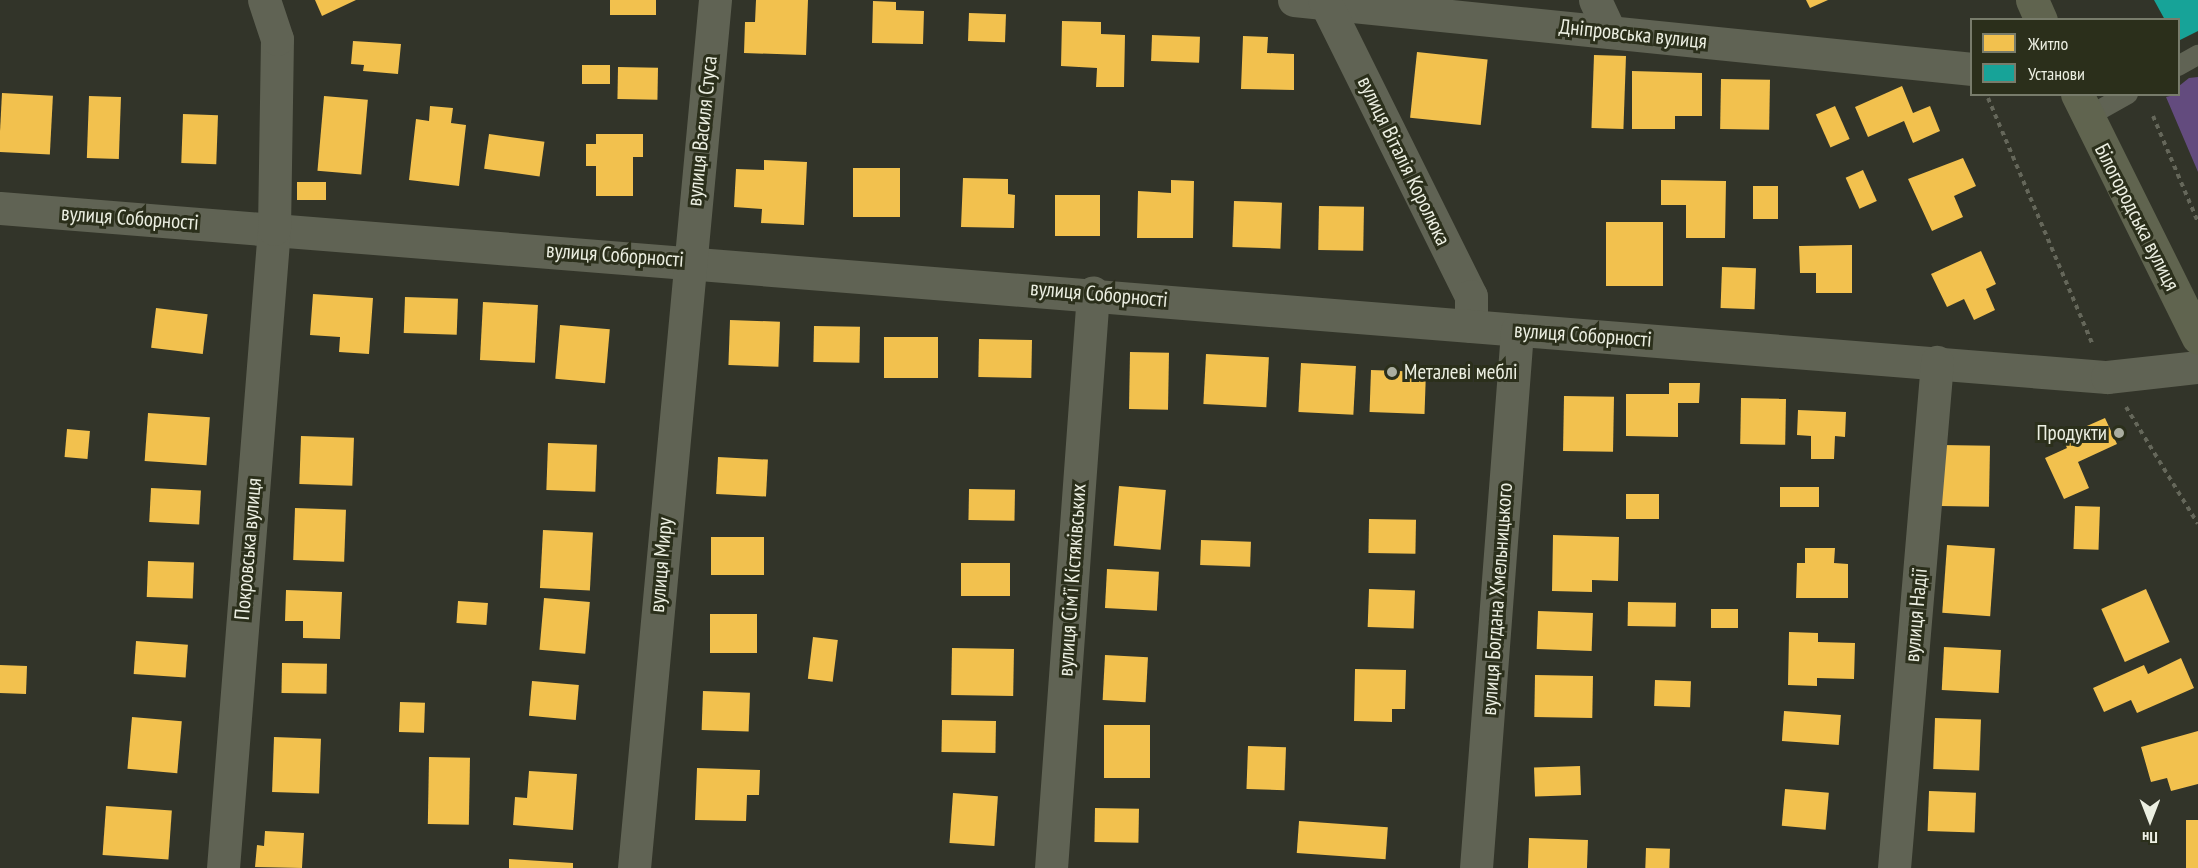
<!DOCTYPE html>
<meta charset="utf-8">
<style>
body{margin:0}
#map{position:relative;width:2198px;height:868px;overflow:hidden;background:#323429;font-family:"PT Sans Narrow",sans-serif}
div>[style]{position:absolute}
.green>*{inset:0;background:#634b7e}
.homes>*{inset:0;background:#f2c14e;transform-origin:0 0}
.public>*{inset:0;background:#17a398}
.path>*{height:4px;margin-top:-2px;transform-origin:0;background:repeating-linear-gradient(90deg,#65675a 0 4.5px,transparent 0 9px)}
.lane>*{height:20px;margin:-10px;padding:0 10px;transform-origin:10px;border-radius:10px;background:#606354}
.street>*{height:33px;margin:-16.5px;padding:0 16.5px;transform-origin:16.5px;border-radius:16.5px;background:#606354}
.secondary>*{height:33px;margin:-16.5px;padding:0 16.5px;transform-origin:16.5px;border-radius:16.5px;background:#60644f}
.dots>*{width:16px;height:16px;translate:-50% -50%;box-sizing:border-box;border:3px solid #2b2f1b;border-radius:50%}
span{translate:-50% -50%;white-space:nowrap;text-align:center;line-height:1.15;-webkit-text-stroke:6px #2b2f1b;paint-order:stroke}
.street-label{font-size:21px;color:#ecefe2}
.poi-label{font-size:21px;color:#ecefe2}
.left{translate:0 -50%;text-align:left}
.right{translate:-100% -50%;text-align:right}
.legend{position:absolute;left:1970px;top:18px;width:210px;height:78px;box-sizing:border-box;background:#2b2f1b;border:2px solid #787c6b;margin:0;padding:8px 10px;list-style:none;font-size:18px;color:#ecefe2}
.legend li{display:flex;align-items:center;gap:12px;height:30px}
.legend b{width:30px;border:2px solid #787c6b}
.north{position:absolute;left:2120px;top:790px;width:60px;height:60px;-webkit-text-stroke:4px #2b2f1b;paint-order:stroke;rotate:180deg;font-size:16px;font-weight:700;line-height:24px;text-align:center;color:#ecefe2}
.north::after{content:'';display:block;margin:auto;width:21px;height:27px;background:#ecefe2;clip-path:polygon(50% 0,100% 100%,50% 72%,0 100%)}
</style>
<div id="map">
<div class="green">
<div style="clip-path:polygon(2198px 77px,2198px 172px,2166px 97px,2178px 94px,2179px 86px,2189px 78px)"></div>
</div>
<div class="homes">
<div style="clip-path:polygon(315px 0,356px 0,322px 16px)"></div>
<div style="left:610px;top:0;width:46px;height:15px"></div>
<div style="clip-path:polygon(756px 0,808px 0,806px 55px,744px 53px,745px 22px,755px 22px)"></div>
<div style="clip-path:polygon(1806px 0,1828px 0,1810px 8px)"></div>
<div style="clip-path:polygon(873px 1px,896px 2px,896px 10px,924px 11px,923px 44px,872px 43px)"></div>
<div style="left:969px;top:13px;width:37px;height:28px;rotate:2deg"></div>
<div style="clip-path:polygon(1062px 21px,1101px 22px,1101px 34px,1125px 35px,1124px 87px,1096px 87px,1097px 68px,1061px 66px)"></div>
<div style="left:1152px;top:35px;width:48px;height:26px;rotate:2deg"></div>
<div style="clip-path:polygon(1243px 36px,1268px 37px,1267px 53px,1294px 54px,1294px 90px,1241px 89px)"></div>
<div style="clip-path:polygon(353px 41px,401px 44px,398px 74px,363px 71px,364px 65px,351px 64px)"></div>
<div style="left:1417px;top:52px;width:71px;height:66px;rotate:6deg"></div>
<div style="left:1594px;top:55px;width:32px;height:73px;rotate:2deg"></div>
<div style="left:582px;top:65px;width:28px;height:19px"></div>
<div style="left:618px;top:67px;width:40px;height:32px;rotate:1deg"></div>
<div style="clip-path:polygon(1632px 71px,1702px 73px,1702px 116px,1675px 116px,1675px 129px,1632px 129px)"></div>
<div style="left:1721px;top:79px;width:49px;height:50px;rotate:1deg"></div>
<div style="clip-path:polygon(1902px 86px,1913px 113px,1930px 106px,1940px 131px,1913px 143px,1904px 121px,1868px 137px,1855px 107px)"></div>
<div style="left:2px;top:93px;width:51px;height:59px;rotate:3deg"></div>
<div style="left:89px;top:96px;width:32px;height:62px;rotate:2deg"></div>
<div style="left:324px;top:96px;width:44px;height:75px;rotate:5deg"></div>
<div style="clip-path:polygon(430px 106px,453px 108px,451px 123px,466px 125px,459px 186px,409px 180px,416px 119px,429px 121px)"></div>
<div style="left:1835px;top:106px;width:36px;height:21px;rotate:66deg"></div>
<div style="left:183px;top:114px;width:35px;height:49px;rotate:2deg"></div>
<div style="left:489px;top:134px;width:56px;height:35px;rotate:8deg"></div>
<div style="clip-path:polygon(596px 134px,643px 134px,643px 157px,633px 157px,633px 196px,596px 196px,596px 166px,586px 166px,586px 144px,596px 144px)"></div>
<div style="clip-path:polygon(1963px 158px,1976px 186px,1954px 196px,1963px 217px,1932px 231px,1908px 179px)"></div>
<div style="clip-path:polygon(764px 160px,807px 162px,804px 225px,761px 223px,762px 209px,734px 207px,736px 169px,764px 170px)"></div>
<div style="left:853px;top:168px;width:47px;height:49px"></div>
<div style="left:1863px;top:170px;width:34px;height:19px;rotate:66deg"></div>
<div style="clip-path:polygon(963px 178px,1008px 179px,1008px 194px,1015px 195px,1014px 228px,961px 227px)"></div>
<div style="clip-path:polygon(1171px 180px,1194px 181px,1193px 238px,1137px 238px,1138px 191px,1171px 193px)"></div>
<div style="clip-path:polygon(1661px 180px,1726px 181px,1725px 238px,1686px 238px,1686px 205px,1661px 205px)"></div>
<div style="left:297px;top:182px;width:29px;height:18px"></div>
<div style="left:1753px;top:186px;width:25px;height:33px"></div>
<div style="left:1055px;top:195px;width:45px;height:41px"></div>
<div style="left:1234px;top:201px;width:48px;height:46px;rotate:2deg"></div>
<div style="left:1319px;top:206px;width:45px;height:44px;rotate:1deg"></div>
<div style="left:1606px;top:222px;width:57px;height:64px"></div>
<div style="clip-path:polygon(1852px 245px,1852px 293px,1816px 293px,1816px 273px,1800px 273px,1799px 246px)"></div>
<div style="clip-path:polygon(1981px 251px,1996px 284px,1986px 289px,1995px 310px,1974px 320px,1964px 299px,1947px 307px,1931px 274px)"></div>
<div style="left:1722px;top:267px;width:34px;height:41px;rotate:2deg"></div>
<div style="clip-path:polygon(313px 294px,373px 298px,369px 354px,339px 352px,340px 337px,310px 335px)"></div>
<div style="left:405px;top:297px;width:53px;height:36px;rotate:2deg"></div>
<div style="left:483px;top:302px;width:55px;height:58px;rotate:3deg"></div>
<div style="left:156px;top:308px;width:52px;height:40px;rotate:7deg"></div>
<div style="left:730px;top:320px;width:50px;height:45px;rotate:2deg"></div>
<div style="left:560px;top:325px;width:50px;height:54px;rotate:5deg"></div>
<div style="left:814px;top:326px;width:46px;height:36px;rotate:1deg"></div>
<div style="left:884px;top:337px;width:54px;height:41px"></div>
<div style="left:979px;top:339px;width:53px;height:38px;rotate:1deg"></div>
<div style="left:1130px;top:352px;width:39px;height:57px;rotate:1deg"></div>
<div style="left:1206px;top:354px;width:63px;height:50px;rotate:3deg"></div>
<div style="left:1301px;top:363px;width:55px;height:49px;rotate:3deg"></div>
<div style="left:1371px;top:370px;width:55px;height:42px;rotate:2deg"></div>
<div style="clip-path:polygon(1669px 383px,1700px 383px,1699px 403px,1678px 403px,1678px 437px,1626px 436px,1626px 394px,1669px 394px)"></div>
<div style="left:1564px;top:396px;width:50px;height:55px;rotate:1deg"></div>
<div style="left:1741px;top:398px;width:45px;height:46px;rotate:1deg"></div>
<div style="clip-path:polygon(1798px 410px,1846px 412px,1845px 437px,1835px 436px,1834px 459px,1811px 459px,1811px 436px,1797px 435px)"></div>
<div style="left:148px;top:413px;width:62px;height:48px;rotate:4deg"></div>
<div style="clip-path:polygon(2105px 418px,2117px 444px,2078px 462px,2089px 488px,2064px 499px,2045px 458px,2067px 448px,2062px 437px)"></div>
<div style="left:67px;top:429px;width:23px;height:28px;rotate:5deg"></div>
<div style="left:301px;top:436px;width:53px;height:48px;rotate:2deg"></div>
<div style="left:548px;top:443px;width:49px;height:47px;rotate:2deg"></div>
<div style="left:1941px;top:445px;width:49px;height:61px;rotate:1deg"></div>
<div style="left:718px;top:457px;width:50px;height:37px;rotate:3deg"></div>
<div style="left:1119px;top:486px;width:47px;height:60px;rotate:5deg"></div>
<div style="left:1780px;top:487px;width:39px;height:20px"></div>
<div style="left:151px;top:488px;width:50px;height:34px;rotate:3deg"></div>
<div style="left:969px;top:489px;width:46px;height:31px;rotate:1deg"></div>
<div style="left:1626px;top:494px;width:33px;height:25px"></div>
<div style="left:2075px;top:506px;width:25px;height:43px;rotate:2deg"></div>
<div style="left:295px;top:508px;width:51px;height:52px;rotate:2deg"></div>
<div style="left:1369px;top:519px;width:47px;height:34px;rotate:1deg"></div>
<div style="left:543px;top:530px;width:50px;height:58px;rotate:3deg"></div>
<div style="clip-path:polygon(1553px 535px,1619px 537px,1618px 581px,1592px 580px,1592px 592px,1552px 591px)"></div>
<div style="left:711px;top:537px;width:53px;height:38px"></div>
<div style="left:1201px;top:540px;width:50px;height:25px;rotate:2deg"></div>
<div style="left:1947px;top:545px;width:48px;height:68px;rotate:4deg"></div>
<div style="clip-path:polygon(1805px 548px,1835px 548px,1834px 563px,1848px 564px,1848px 598px,1796px 598px,1797px 563px,1805px 563px)"></div>
<div style="left:148px;top:561px;width:46px;height:36px;rotate:2deg"></div>
<div style="left:961px;top:563px;width:49px;height:33px"></div>
<div style="left:1107px;top:569px;width:52px;height:39px;rotate:3deg"></div>
<div style="left:1369px;top:589px;width:46px;height:38px;rotate:2deg"></div>
<div style="left:2146px;top:589px;width:58px;height:49px;rotate:66deg"></div>
<div style="clip-path:polygon(286px 590px,342px 592px,340px 639px,303px 638px,303px 621px,285px 621px)"></div>
<div style="left:544px;top:598px;width:46px;height:52px;rotate:5deg"></div>
<div style="left:458px;top:601px;width:30px;height:22px;rotate:4deg"></div>
<div style="left:1628px;top:602px;width:48px;height:24px;rotate:1deg"></div>
<div style="left:1738px;top:609px;width:19px;height:27px;rotate:90deg"></div>
<div style="left:1538px;top:611px;width:55px;height:38px;rotate:2deg"></div>
<div style="left:710px;top:614px;width:47px;height:39px"></div>
<div style="clip-path:polygon(1789px 632px,1818px 633px,1818px 642px,1855px 643px,1854px 679px,1817px 678px,1817px 686px,1788px 685px)"></div>
<div style="left:813px;top:637px;width:25px;height:42px;rotate:7deg"></div>
<div style="left:136px;top:641px;width:52px;height:33px;rotate:4deg"></div>
<div style="left:1944px;top:647px;width:57px;height:43px;rotate:3deg"></div>
<div style="left:952px;top:648px;width:62px;height:47px;rotate:1deg"></div>
<div style="left:1105px;top:655px;width:43px;height:45px;rotate:3deg"></div>
<div style="clip-path:polygon(2181px 658px,2194px 688px,2137px 713px,2131px 700px,2104px 712px,2093px 688px,2144px 665px,2148px 674px)"></div>
<div style="left:282px;top:663px;width:45px;height:30px;rotate:1deg"></div>
<div style="left:0;top:665px;width:27px;height:28px;rotate:2deg"></div>
<div style="clip-path:polygon(1355px 669px,1406px 670px,1405px 709px,1392px 709px,1392px 722px,1354px 721px)"></div>
<div style="left:1535px;top:675px;width:58px;height:42px;rotate:1deg"></div>
<div style="left:1655px;top:680px;width:36px;height:26px;rotate:2deg"></div>
<div style="left:532px;top:681px;width:47px;height:35px;rotate:5deg"></div>
<div style="left:703px;top:691px;width:47px;height:39px;rotate:2deg"></div>
<div style="left:400px;top:702px;width:25px;height:30px;rotate:2deg"></div>
<div style="left:1784px;top:711px;width:57px;height:30px;rotate:4deg"></div>
<div style="left:132px;top:717px;width:50px;height:52px;rotate:5deg"></div>
<div style="left:1935px;top:718px;width:46px;height:51px;rotate:2deg"></div>
<div style="left:942px;top:720px;width:54px;height:32px;rotate:1deg"></div>
<div style="left:1104px;top:725px;width:46px;height:53px"></div>
<div style="clip-path:polygon(2198px 731px,2198px 784px,2171px 791px,2167px 778px,2151px 782px,2141px 747px)"></div>
<div style="left:274px;top:737px;width:47px;height:55px;rotate:2deg"></div>
<div style="left:1248px;top:746px;width:38px;height:43px;rotate:2deg"></div>
<div style="left:429px;top:757px;width:41px;height:67px;rotate:1deg"></div>
<div style="left:1580px;top:766px;width:29px;height:46px;rotate:88deg"></div>
<div style="clip-path:polygon(697px 768px,760px 770px,759px 795px,747px 795px,746px 821px,695px 820px)"></div>
<div style="clip-path:polygon(529px 771px,577px 774px,573px 830px,513px 825px,515px 797px,527px 798px)"></div>
<div style="left:1785px;top:789px;width:44px;height:37px;rotate:5deg"></div>
<div style="left:1929px;top:791px;width:47px;height:40px;rotate:2deg"></div>
<div style="left:953px;top:793px;width:45px;height:50px;rotate:4deg"></div>
<div style="left:106px;top:806px;width:66px;height:49px;rotate:4deg"></div>
<div style="left:1095px;top:808px;width:44px;height:34px;rotate:1deg"></div>
<div style="left:2186px;top:820px;width:12px;height:48px"></div>
<div style="left:1299px;top:821px;width:89px;height:32px;rotate:4deg"></div>
<div style="clip-path:polygon(265px 831px,304px 833px,302px 868px,255px 867px,257px 845px,264px 846px)"></div>
<div style="left:1529px;top:838px;width:59px;height:30px;rotate:2deg"></div>
<div style="left:1646px;top:848px;width:24px;height:20px;rotate:2deg"></div>
<div style="clip-path:polygon(509px 859px,573px 863px,573px 868px,509px 868px)"></div>
</div>
<div class="public">
<div style="clip-path:polygon(2154px 0,2198px 0,2198px 31px,2178px 41px,2178px 20px,2165px 20px)"></div>
</div>
<div class="path">
<div style="left:1988px;top:98px;width:266px;rotate:67deg"></div>
<div style="left:2153px;top:116px;width:115px;rotate:67deg"></div>
<div style="left:2126px;top:407px;width:137px;rotate:58.4deg"></div>
</div>
<div class="lane">
<div style="left:2178px;top:66px;width:23px;rotate:-29deg"></div>
<div style="left:2087px;top:117px;width:47px;rotate:-29.3deg"></div>
</div>
<div class="street">
<div style="left:1294px;top:0;width:682px;rotate:5.81deg"></div>
<div style="left:1324px;top:0;width:330px;rotate:63.6deg"></div>
<div style="left:1471px;top:296px;width:30px;rotate:90deg"></div>
<div style="left:1595px;top:0;width:35px;rotate:65deg"></div>
<div style="left:0;top:208px;width:2114px;rotate:4.59deg"></div>
<div style="left:2107px;top:377px;width:92px;rotate:-6.3deg"></div>
<div style="left:223px;top:868px;width:641px;rotate:-85.44deg"></div>
<div style="left:274px;top:229px;width:190px;rotate:-89.1deg"></div>
<div style="left:277px;top:39px;width:41px;rotate:-108.4deg"></div>
<div style="left:634px;top:868px;width:872px;rotate:-84.67deg"></div>
<div style="left:1051px;top:868px;width:577px;rotate:-85.82deg"></div>
<div style="left:1476px;top:868px;width:539px;rotate:-85.63deg"></div>
<div style="left:1894px;top:868px;width:508px;rotate:-85.14deg"></div>
</div>
<div class="secondary">
<div style="left:2032px;top:0;width:22px;rotate:66deg"></div>
<div style="left:2077px;top:94px;width:272px;rotate:63.6deg"></div>
</div>
<div class="dots">
<div style="left:1392px;top:372px;background:#abaea1"></div>
<div style="left:2119px;top:433px;background:#abaea1"></div>
</div>
<div class="street-label">
<span style="left:1633px;top:34px;rotate:6deg">Дніпровська вулиця</span>
<span style="left:702px;top:131px;rotate:-84deg">вулиця Василя Стуса</span>
<span style="left:1404px;top:161px;rotate:64deg">вулиця Віталія Королюка</span>
<span style="left:2137px;top:217px;rotate:63deg">Білогородська вулиця</span>
<span style="left:130px;top:218px;rotate:4deg">вулиця Соборності</span>
<span style="left:615px;top:255px;rotate:4deg">вулиця Соборності</span>
<span style="left:1099px;top:294px;rotate:5deg">вулиця Соборності</span>
<span style="left:1583px;top:335px;rotate:4deg">вулиця Соборності</span>
<span style="left:248px;top:549px;rotate:-85deg">Покровська вулиця</span>
<span style="left:661px;top:565px;rotate:-85deg">вулиця Миру</span>
<span style="left:1072px;top:580px;rotate:-86deg">вулиця Сімʼї Кістяківських</span>
<span style="left:1497px;top:599px;rotate:-86deg">вулиця Богдана Хмельницького</span>
<span style="left:1916px;top:615px;rotate:-85deg">вулиця Надії</span>
</div>
<div class="poi-label">
<span class="left" style="left:1404px;top:372px">Металеві меблі</span>
<span class="right" style="left:2107px;top:433px">Продукти</span>
</div>
<ul class="legend">
<li><b style="height:16px;background:#f2c14e"></b>Житло</li>
<li><b style="height:16px;background:#17a398"></b>Установи</li>
</ul>
<div class="north">Пн</div>
</div>
